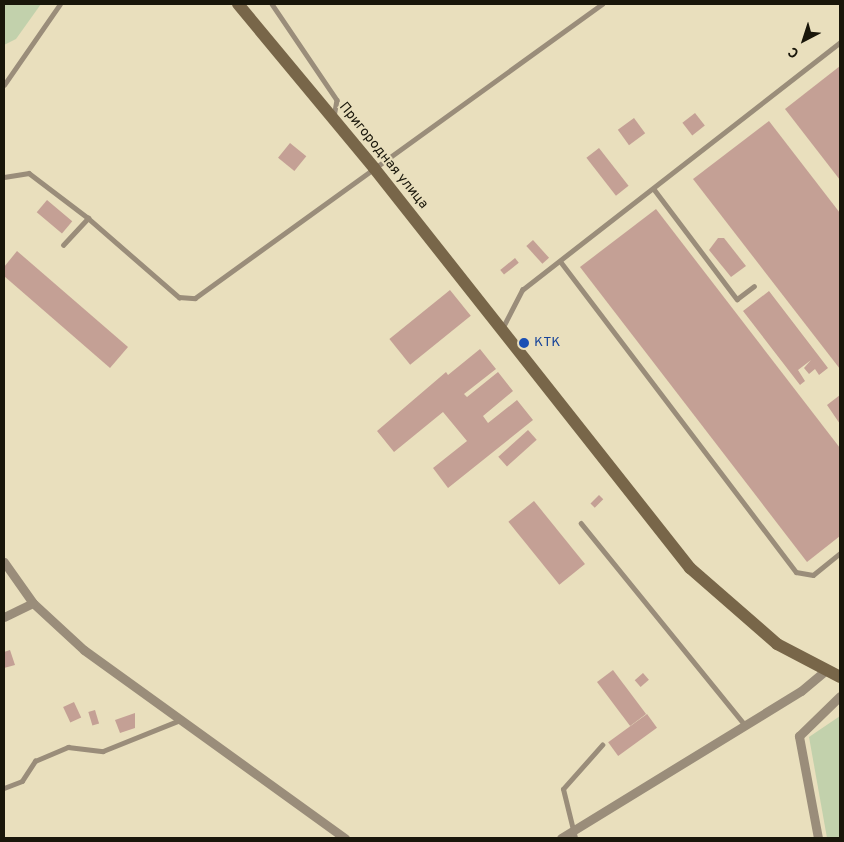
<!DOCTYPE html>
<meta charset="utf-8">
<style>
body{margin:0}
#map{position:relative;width:844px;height:842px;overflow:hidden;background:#e9dfbd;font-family:Overpass,sans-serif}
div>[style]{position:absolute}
.green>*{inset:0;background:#c2d1ac}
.building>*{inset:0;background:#c4a095;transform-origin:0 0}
.lane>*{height:4.5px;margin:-2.25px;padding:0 2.25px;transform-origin:2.25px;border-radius:2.25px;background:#9a8d7a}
.street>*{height:9px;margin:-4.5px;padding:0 4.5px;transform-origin:4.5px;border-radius:4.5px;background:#9a8d7a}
.secondary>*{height:12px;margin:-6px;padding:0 6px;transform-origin:6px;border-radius:6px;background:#786649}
.dots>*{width:14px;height:14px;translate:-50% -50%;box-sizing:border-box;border:2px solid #e9dfbd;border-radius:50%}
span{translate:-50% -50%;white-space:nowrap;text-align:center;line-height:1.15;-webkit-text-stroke:4px #e9dfbd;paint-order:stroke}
.street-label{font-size:14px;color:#19160a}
.transit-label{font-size:14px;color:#164399}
.left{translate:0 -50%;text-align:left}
.frame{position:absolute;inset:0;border:5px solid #19160a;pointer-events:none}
.north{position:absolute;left:779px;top:15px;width:50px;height:50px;-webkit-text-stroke:4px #e9dfbd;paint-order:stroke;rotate:220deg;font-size:14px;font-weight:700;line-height:20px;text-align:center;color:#19160a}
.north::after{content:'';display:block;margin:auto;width:18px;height:22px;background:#19160a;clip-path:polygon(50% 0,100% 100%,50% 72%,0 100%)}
</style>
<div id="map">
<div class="green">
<div style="clip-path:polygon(4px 4px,41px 4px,16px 39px,4px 45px)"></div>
<div style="clip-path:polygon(840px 716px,840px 838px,827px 838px,809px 737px)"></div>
</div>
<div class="building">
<div style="clip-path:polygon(840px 66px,840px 180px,785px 109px)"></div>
<div style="left:695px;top:113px;width:16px;height:16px;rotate:52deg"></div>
<div style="left:634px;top:118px;width:19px;height:20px;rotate:54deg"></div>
<div style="clip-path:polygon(769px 121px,840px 213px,840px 369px,693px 179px)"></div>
<div style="left:290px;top:143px;width:21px;height:19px;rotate:39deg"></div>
<div style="left:599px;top:148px;width:48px;height:16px;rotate:52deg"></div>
<div style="left:47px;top:200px;width:33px;height:16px;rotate:40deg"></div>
<div style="clip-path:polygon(656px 209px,840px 448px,840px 536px,807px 562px,580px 267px)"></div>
<div style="clip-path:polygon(718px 238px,724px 238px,746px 266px,731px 277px,709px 250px)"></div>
<div style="left:533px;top:240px;width:24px;height:9px;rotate:48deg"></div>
<div style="clip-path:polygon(17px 251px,128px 347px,110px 368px,4px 276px,4px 267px)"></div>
<div style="left:515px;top:258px;width:6px;height:19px;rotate:51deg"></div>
<div style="left:450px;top:290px;width:33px;height:78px;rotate:51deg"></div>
<div style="clip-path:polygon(769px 291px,828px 368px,819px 375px,815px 369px,809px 374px,804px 368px,811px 360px,798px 370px,805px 381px,800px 385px,743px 311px)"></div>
<div style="clip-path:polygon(480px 349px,496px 369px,464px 394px,467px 397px,498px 372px,513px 391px,483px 416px,488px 423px,517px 400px,533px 420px,448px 488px,433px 468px,467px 441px,443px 412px,394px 452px,377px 431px,446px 372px,448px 375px)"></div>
<div style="clip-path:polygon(840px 395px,840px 424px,827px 405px)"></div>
<div style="left:528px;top:430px;width:13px;height:40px;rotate:48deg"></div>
<div style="left:599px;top:495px;width:6px;height:12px;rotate:45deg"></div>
<div style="left:534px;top:501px;width:81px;height:33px;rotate:51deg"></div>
<div style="clip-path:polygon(10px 650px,15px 665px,4px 668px,4px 652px)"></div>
<div style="left:613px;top:670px;width:55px;height:20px;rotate:53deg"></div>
<div style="left:643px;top:673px;width:9px;height:11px;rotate:49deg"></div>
<div style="left:74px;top:702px;width:17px;height:12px;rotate:65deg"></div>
<div style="left:95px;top:710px;width:14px;height:7px;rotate:73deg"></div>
<div style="clip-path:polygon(135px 713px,135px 728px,120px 733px,115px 720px)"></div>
<div style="left:647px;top:714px;width:17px;height:48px;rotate:54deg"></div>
</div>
<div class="lane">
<div style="left:272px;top:4px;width:116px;rotate:55.9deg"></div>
<div style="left:337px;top:100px;width:17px;rotate:100deg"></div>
<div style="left:4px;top:85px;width:98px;rotate:-55.3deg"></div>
<div style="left:4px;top:177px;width:25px;rotate:-9deg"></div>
<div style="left:29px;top:173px;width:74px;rotate:37.3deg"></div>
<div style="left:654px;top:189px;width:138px;rotate:53deg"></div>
<div style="left:737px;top:299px;width:21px;rotate:-37deg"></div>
<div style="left:63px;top:245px;width:37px;rotate:-47deg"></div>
<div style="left:88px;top:218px;width:121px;rotate:41deg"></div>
<div style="left:179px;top:297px;width:16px;rotate:4deg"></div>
<div style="left:195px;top:298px;width:502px;rotate:-35.84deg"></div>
<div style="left:561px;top:262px;width:389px;rotate:52.8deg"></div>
<div style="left:796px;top:572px;width:17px;rotate:10deg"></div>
<div style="left:813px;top:575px;width:35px;rotate:-39deg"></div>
<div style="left:503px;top:327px;width:42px;rotate:-62.8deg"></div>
<div style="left:522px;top:290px;width:403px;rotate:-37.9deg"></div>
<div style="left:581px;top:523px;width:260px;rotate:50.9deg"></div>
<div style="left:4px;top:788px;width:19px;rotate:-21deg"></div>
<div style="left:22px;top:781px;width:24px;rotate:-57deg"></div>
<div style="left:35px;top:761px;width:36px;rotate:-23deg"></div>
<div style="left:68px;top:747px;width:35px;rotate:7deg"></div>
<div style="left:103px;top:751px;width:83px;rotate:-21.9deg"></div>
<div style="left:575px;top:838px;width:50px;rotate:-103.8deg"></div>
<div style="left:563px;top:789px;width:59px;rotate:-48.4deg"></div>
</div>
<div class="street">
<div style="left:4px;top:562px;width:50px;rotate:54.7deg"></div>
<div style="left:33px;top:603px;width:69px;rotate:42.7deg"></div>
<div style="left:84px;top:650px;width:322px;rotate:35.8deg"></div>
<div style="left:4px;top:617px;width:32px;rotate:-26deg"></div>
<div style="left:561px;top:838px;width:281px;rotate:-31.5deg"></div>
<div style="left:801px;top:691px;width:30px;rotate:-40deg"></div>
<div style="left:818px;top:838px;width:104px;rotate:-100.6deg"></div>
<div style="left:799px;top:736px;width:57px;rotate:-44.3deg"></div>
</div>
<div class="secondary">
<div style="left:238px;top:4px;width:213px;rotate:50.3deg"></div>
<div style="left:374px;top:168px;width:510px;rotate:51.69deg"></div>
<div style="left:690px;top:568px;width:116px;rotate:41.1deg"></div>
<div style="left:777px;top:644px;width:71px;rotate:27.6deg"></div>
</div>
<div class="dots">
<div style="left:524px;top:343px;background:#1a4fb4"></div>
</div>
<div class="street-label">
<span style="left:383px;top:156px;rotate:51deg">Пригородная улица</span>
</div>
<div class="transit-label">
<span class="left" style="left:534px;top:343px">КТК</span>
</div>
<div class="frame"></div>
<div class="north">С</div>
</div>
